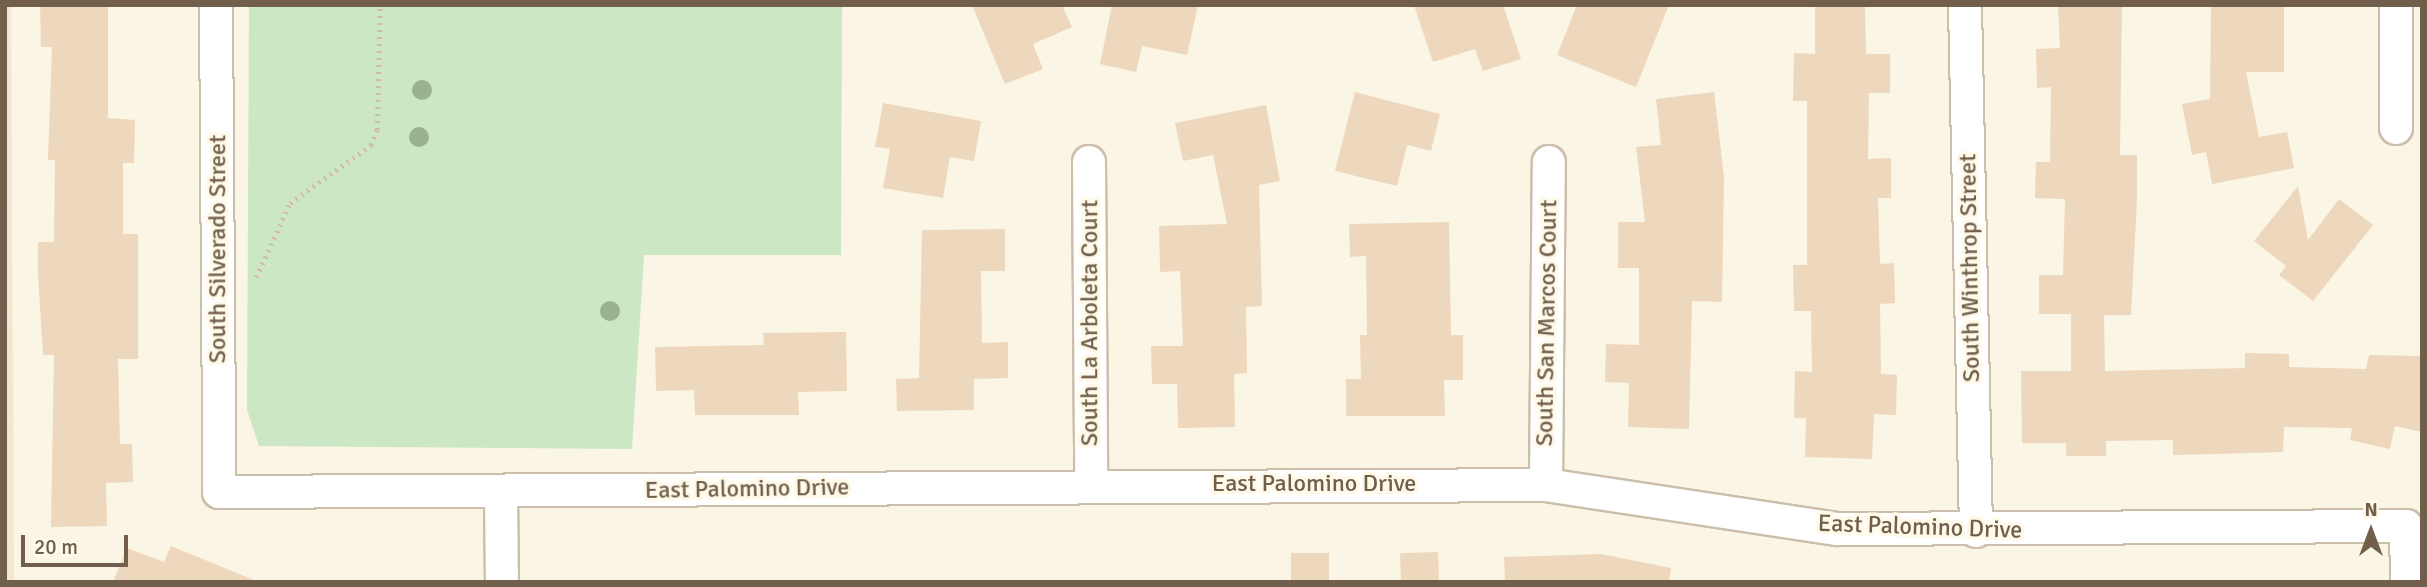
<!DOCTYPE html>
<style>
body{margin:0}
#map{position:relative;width:2427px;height:587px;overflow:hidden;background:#faf5e4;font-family:Signika,sans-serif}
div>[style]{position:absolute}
.residential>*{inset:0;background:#f2e8d2}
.green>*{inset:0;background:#cce7c3}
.building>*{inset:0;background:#eed8bd;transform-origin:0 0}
.path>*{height:4.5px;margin-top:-2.25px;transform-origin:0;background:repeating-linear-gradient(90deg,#d2bca0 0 2px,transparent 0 7px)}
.roads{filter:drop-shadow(2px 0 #cbbeab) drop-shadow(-2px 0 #cbbeab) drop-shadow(0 2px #cbbeab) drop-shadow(0 -2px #cbbeab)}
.street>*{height:32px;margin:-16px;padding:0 16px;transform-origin:16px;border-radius:16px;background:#fff}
.trees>*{width:20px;height:20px;margin:-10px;border-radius:50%;background:#9bb28e}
span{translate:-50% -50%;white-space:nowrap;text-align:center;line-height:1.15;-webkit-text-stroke:7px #fef9e9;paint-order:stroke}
.street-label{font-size:24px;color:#715f4b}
.frame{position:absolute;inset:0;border:7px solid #715f4b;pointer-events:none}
.north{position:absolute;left:2336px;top:496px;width:70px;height:70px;-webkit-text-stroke:5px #fef9e9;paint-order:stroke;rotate:0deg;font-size:19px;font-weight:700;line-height:28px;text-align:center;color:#715f4b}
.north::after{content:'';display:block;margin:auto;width:24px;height:32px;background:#715f4b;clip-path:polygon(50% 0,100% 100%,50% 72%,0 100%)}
.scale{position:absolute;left:21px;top:535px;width:107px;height:32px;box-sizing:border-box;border:4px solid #715f4b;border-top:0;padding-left:9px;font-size:21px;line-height:24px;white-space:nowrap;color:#715f4b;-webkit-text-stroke:5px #fef9e9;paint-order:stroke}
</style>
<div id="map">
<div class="residential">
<div style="clip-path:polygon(5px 5px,11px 5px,14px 582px,5px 582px)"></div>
</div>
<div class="green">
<div style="clip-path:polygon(249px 5px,842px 5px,841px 255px,644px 255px,632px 449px,259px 446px,247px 410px)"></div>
</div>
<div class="building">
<div style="clip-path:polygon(40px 5px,108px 5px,108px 118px,135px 120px,134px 163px,123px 163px,123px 234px,138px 234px,138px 359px,118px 359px,120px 444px,132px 444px,133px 482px,106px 483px,107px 526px,51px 527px,54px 355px,43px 355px,38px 275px,38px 242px,54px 242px,55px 160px,48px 160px,52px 47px,41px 47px)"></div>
<div style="clip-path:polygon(972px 5px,1062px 5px,1072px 27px,1033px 44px,1043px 69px,1005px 84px)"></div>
<div style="clip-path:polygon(1112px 5px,1198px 5px,1187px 55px,1142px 46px,1136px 72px,1100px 64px)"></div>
<div style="clip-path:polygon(1414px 5px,1503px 5px,1521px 59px,1483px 71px,1475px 49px,1433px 62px)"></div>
<div style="clip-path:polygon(1577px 5px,1669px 5px,1636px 87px,1557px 55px)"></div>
<div style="clip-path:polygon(1815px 5px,1865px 5px,1866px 54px,1890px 54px,1890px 93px,1869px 93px,1868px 159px,1891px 158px,1891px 198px,1878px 198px,1880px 264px,1894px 263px,1895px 303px,1880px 304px,1881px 374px,1897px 375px,1896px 415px,1874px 414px,1872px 459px,1805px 457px,1806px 418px,1794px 418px,1795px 371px,1812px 372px,1811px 311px,1794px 311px,1793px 265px,1807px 265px,1807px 101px,1793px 101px,1794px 53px,1815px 54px)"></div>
<div style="clip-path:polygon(2058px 5px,2122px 5px,2120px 155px,2137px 155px,2137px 200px,2131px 315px,2104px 315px,2105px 371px,2245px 368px,2245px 353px,2289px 354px,2289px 367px,2366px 369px,2369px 355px,2422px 356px,2422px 432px,2395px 426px,2390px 449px,2350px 440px,2352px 428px,2284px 427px,2283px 452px,2215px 454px,2173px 455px,2173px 440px,2106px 441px,2106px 456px,2066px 456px,2066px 443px,2022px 443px,2021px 371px,2071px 371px,2071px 314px,2039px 314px,2039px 275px,2063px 275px,2065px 199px,2035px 198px,2036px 162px,2050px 162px,2051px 87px,2037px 88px,2036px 49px,2060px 48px)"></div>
<div style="clip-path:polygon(2211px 5px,2284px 5px,2284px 72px,2246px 72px,2259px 137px,2287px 132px,2294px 168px,2212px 184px,2206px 152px,2192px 155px,2182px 104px,2210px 99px)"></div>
<div style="clip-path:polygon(1355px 92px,1440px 114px,1431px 151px,1407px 145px,1397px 186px,1335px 171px)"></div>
<div style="clip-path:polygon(1714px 92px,1724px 177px,1722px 302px,1692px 301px,1689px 429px,1628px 427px,1629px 383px,1605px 382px,1606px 344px,1639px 345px,1639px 268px,1618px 268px,1618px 222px,1645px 222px,1636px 147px,1661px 145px,1656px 99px)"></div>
<div style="clip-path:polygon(883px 103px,981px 121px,974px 161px,950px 157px,943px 198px,883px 188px,890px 149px,875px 147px)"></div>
<div style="clip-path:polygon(1266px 105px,1280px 181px,1259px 185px,1262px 306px,1246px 307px,1247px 373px,1234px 374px,1235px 427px,1178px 428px,1177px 384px,1152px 384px,1151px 346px,1183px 346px,1180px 271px,1160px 272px,1159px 226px,1227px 224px,1213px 155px,1183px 161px,1175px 123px)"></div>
<div style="clip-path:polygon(2298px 186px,2308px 240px,2339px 199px,2373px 225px,2313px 301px,2279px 275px,2286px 266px,2254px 241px)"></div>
<div style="clip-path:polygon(1449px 222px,1451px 335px,1463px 335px,1463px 380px,1444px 380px,1445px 416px,1346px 416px,1346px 379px,1361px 379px,1360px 335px,1367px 335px,1366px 256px,1350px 257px,1349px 224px)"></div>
<div style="clip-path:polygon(1005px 229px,1005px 271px,981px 271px,982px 343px,1008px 342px,1008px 378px,974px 379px,974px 410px,897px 411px,896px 379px,919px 378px,922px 230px)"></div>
<div style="clip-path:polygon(846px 332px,847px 391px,798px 392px,799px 415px,695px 415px,694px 390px,656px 391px,655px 347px,764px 345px,763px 333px)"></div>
<div style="clip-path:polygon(171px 546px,256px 581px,256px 582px,113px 582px,127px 548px,164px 562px)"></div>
<div style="left:1438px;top:552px;width:30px;height:38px;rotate:88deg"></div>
<div style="left:1329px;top:553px;width:29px;height:38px;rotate:90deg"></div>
<div style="clip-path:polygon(1601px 554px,1671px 568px,1669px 582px,1505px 582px,1504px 557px)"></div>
</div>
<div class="path">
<div style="left:256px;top:277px;width:81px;rotate:-65.3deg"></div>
<div style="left:290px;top:203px;width:100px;rotate:-35.6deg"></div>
<div style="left:371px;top:145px;width:16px;rotate:-68deg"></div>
<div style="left:377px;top:130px;width:125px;rotate:-88.6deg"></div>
</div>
<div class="roads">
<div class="street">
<div style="left:216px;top:5px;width:487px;rotate:89.6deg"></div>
<div style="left:219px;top:492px;width:1327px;rotate:-0.3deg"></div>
<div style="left:1546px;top:485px;width:294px;rotate:8.6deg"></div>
<div style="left:1837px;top:529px;width:569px;rotate:-0.3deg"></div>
<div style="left:2406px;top:526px;width:56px;rotate:89deg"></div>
<div style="left:1965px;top:5px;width:526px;rotate:88.8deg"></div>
<div style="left:2396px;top:5px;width:123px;rotate:90deg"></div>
<div style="left:1089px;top:162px;width:322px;rotate:89.6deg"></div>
<div style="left:1546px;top:485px;width:323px;rotate:-89.5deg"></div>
<div style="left:501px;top:492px;width:90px;rotate:89.4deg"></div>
</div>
</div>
<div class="trees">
<div style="left:422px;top:90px"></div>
<div style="left:419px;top:137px"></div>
<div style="left:610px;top:311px"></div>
</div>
<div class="street-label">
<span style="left:218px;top:249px;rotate:-90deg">South Silverado Street</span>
<span style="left:1970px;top:268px;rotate:-91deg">South Winthrop Street</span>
<span style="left:1090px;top:323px;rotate:-90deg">South La Arboleta Court</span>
<span style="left:1547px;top:323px;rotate:-89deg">South San Marcos Court</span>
<span style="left:1314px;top:484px">East Palomino Drive</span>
<span style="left:747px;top:489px;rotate:-1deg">East Palomino Drive</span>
<span style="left:1920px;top:527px;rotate:2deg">East Palomino Drive</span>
</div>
<div class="frame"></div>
<div class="north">N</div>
<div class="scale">20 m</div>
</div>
